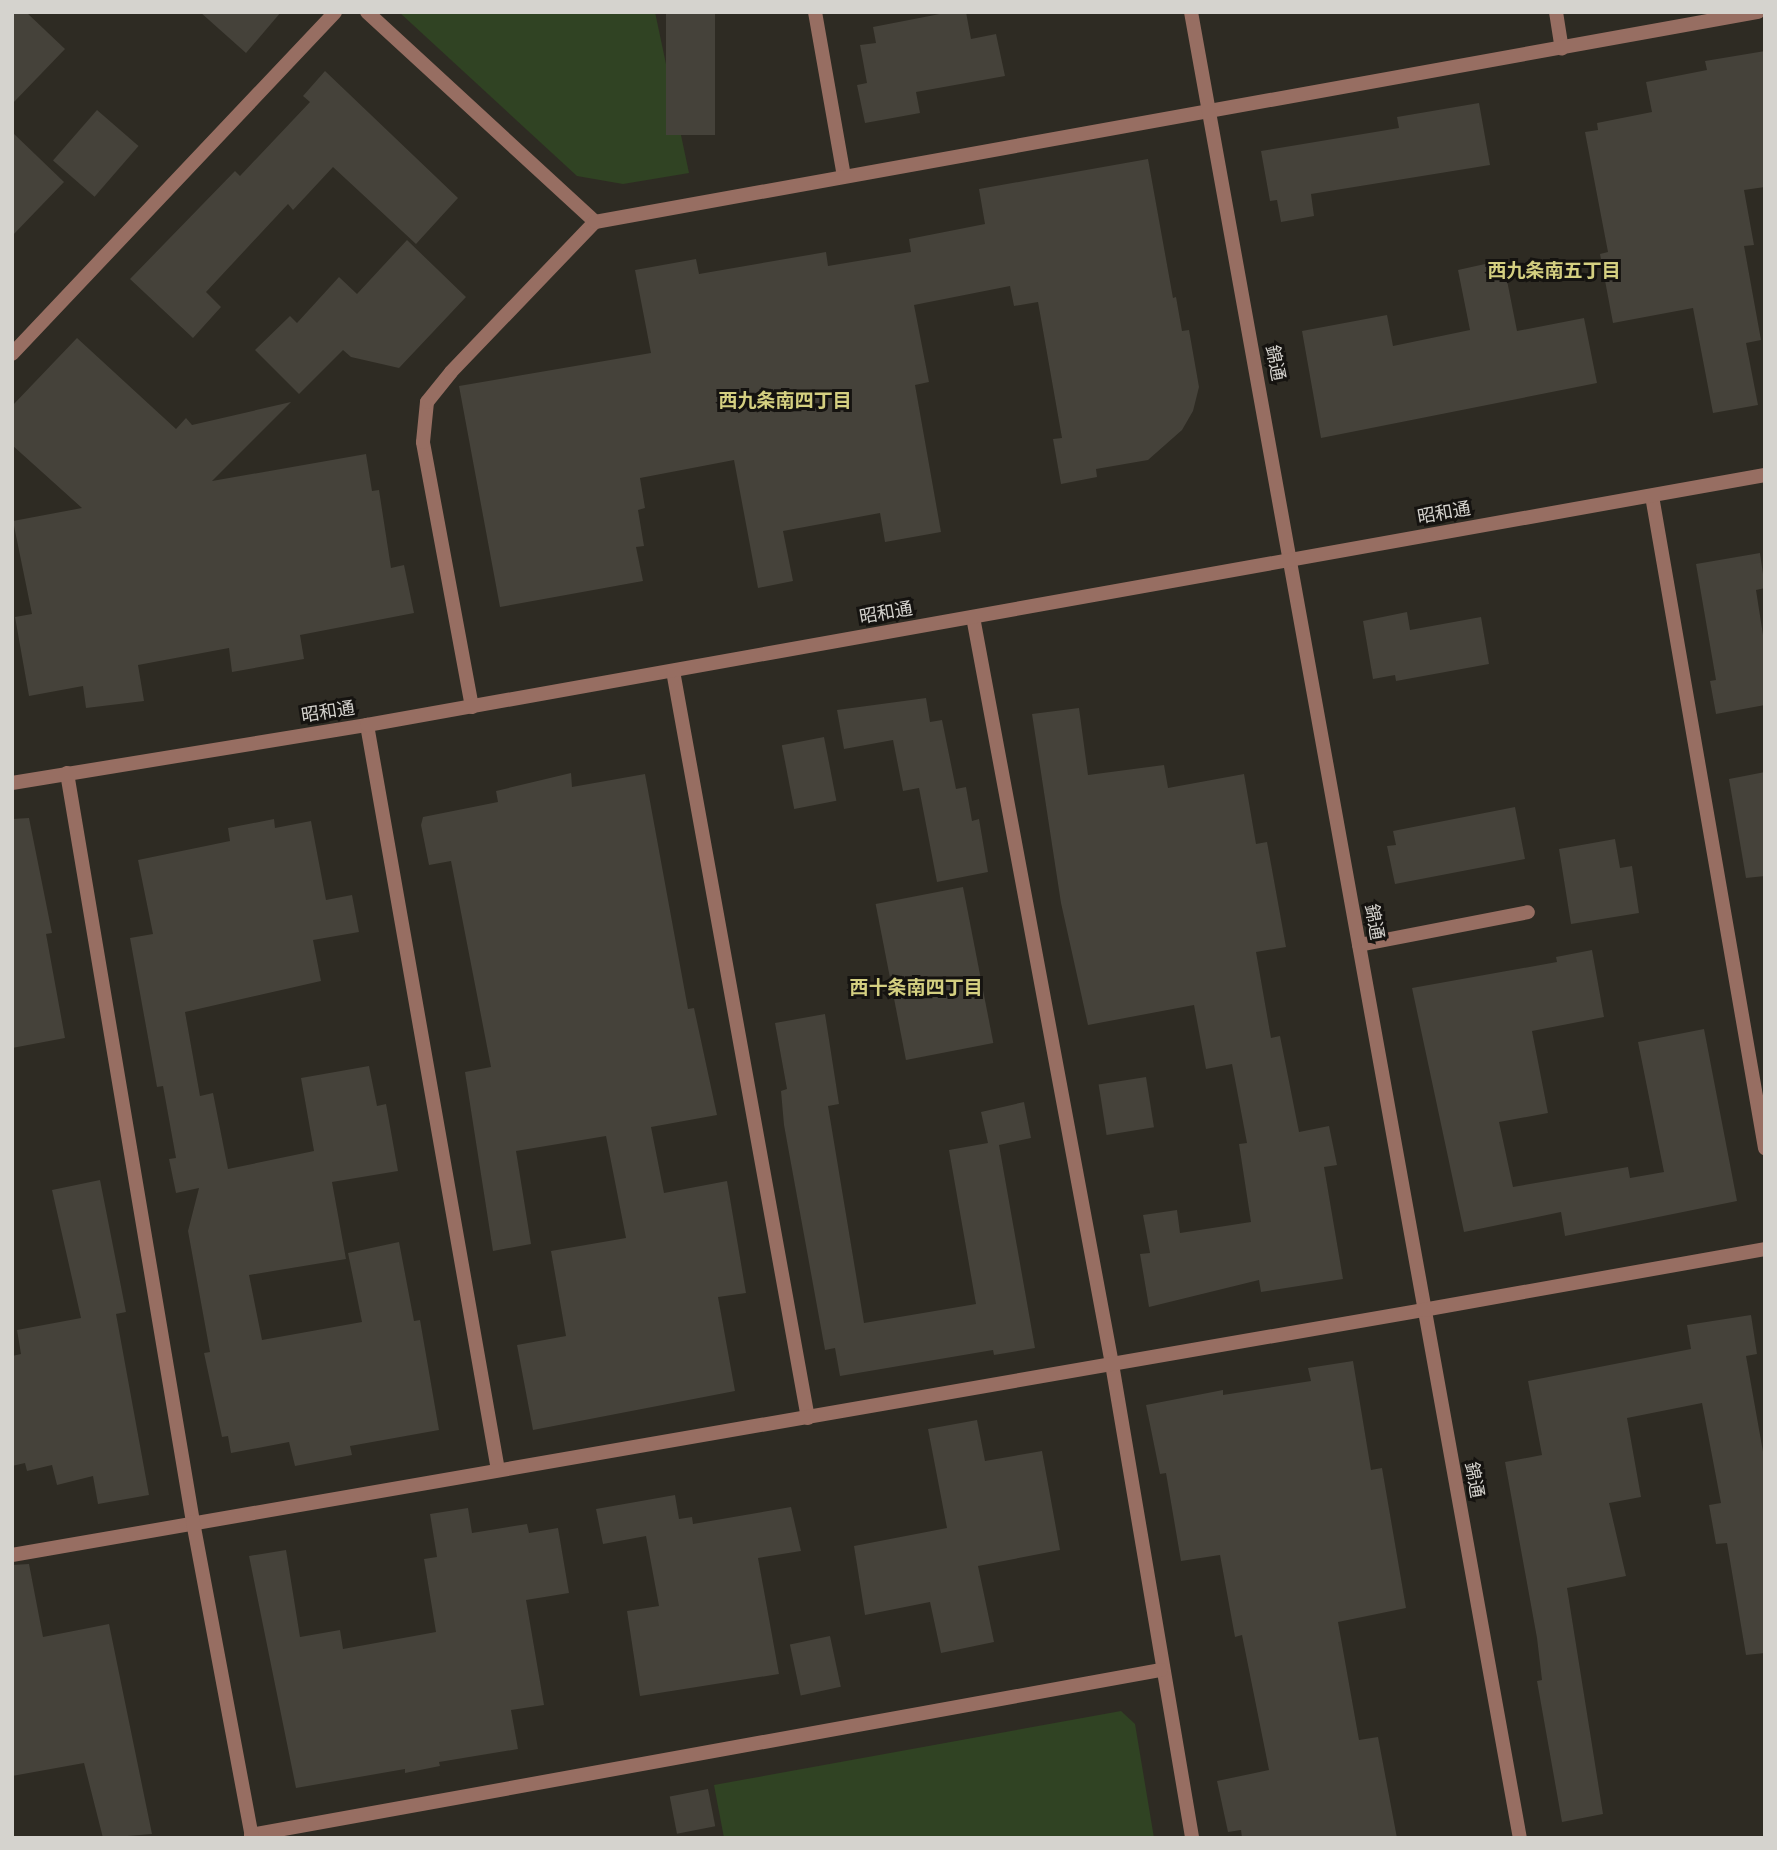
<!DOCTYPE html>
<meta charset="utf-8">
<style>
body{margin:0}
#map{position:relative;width:1777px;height:1850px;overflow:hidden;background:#2e2b23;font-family:Mulish,"Noto Sans JP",sans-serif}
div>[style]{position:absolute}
.green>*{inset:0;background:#304323}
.building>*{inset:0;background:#45423a;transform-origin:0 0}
.service>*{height:14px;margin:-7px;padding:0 7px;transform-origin:7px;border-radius:7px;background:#976e62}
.minor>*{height:14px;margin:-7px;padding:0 7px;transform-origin:7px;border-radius:7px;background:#976e62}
.tertiary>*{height:14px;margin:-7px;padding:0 7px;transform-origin:7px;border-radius:7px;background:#976e62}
span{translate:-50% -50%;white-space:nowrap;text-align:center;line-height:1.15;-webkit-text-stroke:6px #151310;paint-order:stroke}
.street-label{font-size:18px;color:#d5d3ce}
.neighbourhood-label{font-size:19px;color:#d4cf80;font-weight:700}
.frame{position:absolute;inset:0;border:14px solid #d5d3ce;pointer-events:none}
</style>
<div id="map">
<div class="green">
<div style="clip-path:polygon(399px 12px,655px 12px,689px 173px,623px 184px,577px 176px)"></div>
<div style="clip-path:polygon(1121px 1711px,1135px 1724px,1154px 1838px,724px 1838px,714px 1785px)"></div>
</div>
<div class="building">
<div style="clip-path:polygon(12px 12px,26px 12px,65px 49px,12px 104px)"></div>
<div style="clip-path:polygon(200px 12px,281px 12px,246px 53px)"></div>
<div style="left:666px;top:12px;width:49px;height:123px"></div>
<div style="clip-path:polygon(950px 12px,966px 12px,971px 39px,996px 34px,1005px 76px,916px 92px,920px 113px,865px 123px,857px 85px,867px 83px,860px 45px,876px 43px,873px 27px)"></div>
<div style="clip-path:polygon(1765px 51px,1765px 187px,1744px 190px,1754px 245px,1744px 246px,1761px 340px,1746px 343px,1758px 405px,1713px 413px,1693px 308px,1613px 323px,1600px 254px,1608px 252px,1585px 132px,1598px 130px,1597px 123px,1652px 112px,1646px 82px,1707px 70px,1705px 61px)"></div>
<div style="clip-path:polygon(325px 71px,458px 198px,416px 244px,333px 167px,293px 210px,288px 204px,206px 292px,221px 307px,193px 338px,130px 279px,235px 171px,240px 176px,310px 102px,303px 96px)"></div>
<div style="clip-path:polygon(1479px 103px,1490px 165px,1311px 194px,1314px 216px,1281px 222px,1277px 200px,1270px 201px,1261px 151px,1399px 128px,1397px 117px)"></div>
<div style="left:97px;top:110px;width:55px;height:67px;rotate:41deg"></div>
<div style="clip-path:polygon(12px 132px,64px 182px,12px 236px)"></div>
<div style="clip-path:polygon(1148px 159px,1173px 298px,1176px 297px,1182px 331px,1189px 330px,1199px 387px,1193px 411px,1182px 430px,1148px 460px,1096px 469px,1097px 477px,1061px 484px,1053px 439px,1062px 438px,1038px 302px,1014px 306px,1010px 286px,914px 305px,929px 382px,915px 385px,941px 532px,885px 542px,880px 513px,783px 531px,793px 581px,758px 588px,734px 460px,640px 478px,645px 508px,638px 510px,644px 546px,636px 547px,643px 581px,500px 607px,459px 386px,651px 353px,635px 270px,696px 259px,699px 274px,826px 252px,828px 266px,911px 252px,909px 239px,985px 224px,979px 189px)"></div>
<div style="clip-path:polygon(407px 240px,466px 297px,399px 368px,351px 357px,343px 350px,299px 394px,255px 350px,290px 316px,297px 323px,339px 277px,357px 294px)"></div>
<div style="clip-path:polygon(1503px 260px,1517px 331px,1584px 318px,1597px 383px,1321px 438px,1302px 331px,1387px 315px,1393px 346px,1470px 330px,1458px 270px)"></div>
<div style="clip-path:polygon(77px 338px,176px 429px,186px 418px,192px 425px,291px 402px,212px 481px,366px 454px,372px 491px,379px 490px,391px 568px,404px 565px,414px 613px,300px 635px,304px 659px,232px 672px,229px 648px,138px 665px,144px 701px,86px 708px,83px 686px,29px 696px,15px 617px,32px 614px,13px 521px,82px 508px,12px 445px,12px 406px)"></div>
<div style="clip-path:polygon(1760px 553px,1765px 588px,1756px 590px,1765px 648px,1765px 705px,1716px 714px,1710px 681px,1716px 680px,1696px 564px)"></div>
<div style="clip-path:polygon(1407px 612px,1410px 630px,1481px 617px,1489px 664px,1396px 681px,1395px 675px,1373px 679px,1363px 621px)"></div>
<div style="clip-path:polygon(926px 698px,930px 722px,942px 720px,956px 789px,966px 787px,972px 821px,979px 819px,988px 872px,937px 882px,919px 788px,903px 791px,893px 740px,844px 749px,837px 710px)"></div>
<div style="clip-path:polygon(1079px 708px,1088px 775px,1164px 765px,1168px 788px,1244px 774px,1256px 844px,1267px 842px,1286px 947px,1256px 952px,1271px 1038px,1280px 1036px,1299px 1132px,1329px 1126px,1337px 1165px,1324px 1167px,1343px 1279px,1261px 1292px,1259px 1280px,1149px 1307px,1140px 1254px,1150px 1253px,1143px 1215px,1177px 1210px,1180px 1233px,1251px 1222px,1239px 1144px,1247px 1143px,1232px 1064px,1206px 1069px,1194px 1005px,1088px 1025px,1061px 903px,1032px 714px)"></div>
<div style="left:824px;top:737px;width:65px;height:43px;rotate:79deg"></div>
<div style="clip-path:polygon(1765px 772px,1765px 876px,1746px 878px,1729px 779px)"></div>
<div style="clip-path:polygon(571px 773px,572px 787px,645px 774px,688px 1009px,694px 1008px,717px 1115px,651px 1127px,664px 1193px,727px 1181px,746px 1293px,718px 1297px,735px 1391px,533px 1430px,517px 1345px,566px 1336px,551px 1251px,626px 1238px,606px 1136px,516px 1151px,531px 1244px,493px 1251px,465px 1072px,491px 1067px,451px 861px,429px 865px,421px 825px,423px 817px,498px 802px,496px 791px)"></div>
<div style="clip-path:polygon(1515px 807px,1525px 859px,1395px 884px,1387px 846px,1396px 845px,1393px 831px)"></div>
<div style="clip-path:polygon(29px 818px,52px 933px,46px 934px,65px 1038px,12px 1048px,12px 819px)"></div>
<div style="clip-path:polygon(274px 819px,275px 828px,311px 821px,326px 900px,352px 895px,359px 932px,313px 940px,321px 981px,185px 1012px,200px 1096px,213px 1093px,228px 1169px,314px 1151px,301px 1078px,369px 1066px,377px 1106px,386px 1104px,398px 1171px,332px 1182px,346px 1259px,249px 1275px,262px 1340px,362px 1322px,348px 1253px,399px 1242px,414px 1321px,420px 1320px,439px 1430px,350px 1446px,352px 1455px,295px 1466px,289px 1442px,231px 1453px,228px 1436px,222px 1437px,204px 1353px,210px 1352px,188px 1231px,199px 1188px,176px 1193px,169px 1159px,176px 1158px,163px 1086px,157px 1087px,130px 938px,153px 934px,138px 860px,230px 841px,228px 828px)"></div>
<div style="clip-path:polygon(1615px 839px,1620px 868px,1632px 866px,1639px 913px,1571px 924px,1559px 849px)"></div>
<div style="left:963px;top:887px;width:159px;height:89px;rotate:79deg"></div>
<div style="clip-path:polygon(1592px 950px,1604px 1017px,1532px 1031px,1548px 1113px,1499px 1122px,1513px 1187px,1628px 1167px,1630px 1178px,1664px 1172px,1638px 1042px,1704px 1029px,1737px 1201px,1565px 1236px,1561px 1212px,1464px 1232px,1412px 988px,1557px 962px,1556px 957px)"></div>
<div style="clip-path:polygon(825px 1014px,839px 1104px,828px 1106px,864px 1323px,976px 1304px,949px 1150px,988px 1143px,981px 1112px,1024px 1102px,1031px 1138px,999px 1145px,1035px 1348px,994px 1355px,993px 1350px,840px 1376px,835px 1348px,825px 1350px,784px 1125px,781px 1091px,787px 1089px,775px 1023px)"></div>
<div style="left:1146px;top:1077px;width:51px;height:48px;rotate:81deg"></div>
<div style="clip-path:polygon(100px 1180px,126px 1312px,116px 1314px,149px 1495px,98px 1504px,93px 1476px,57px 1485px,52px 1465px,27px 1471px,25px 1463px,12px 1466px,12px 1356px,21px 1354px,17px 1330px,81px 1318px,52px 1190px)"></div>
<div style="clip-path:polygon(1751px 1315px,1757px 1354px,1746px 1356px,1765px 1463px,1765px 1653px,1746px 1655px,1727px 1543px,1716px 1544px,1709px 1505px,1721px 1503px,1702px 1403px,1627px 1418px,1641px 1497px,1609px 1503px,1626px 1576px,1567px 1588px,1603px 1814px,1562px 1822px,1537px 1681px,1542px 1680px,1537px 1638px,1505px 1462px,1542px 1455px,1528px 1381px,1691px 1349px,1687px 1325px)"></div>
<div style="clip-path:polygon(1353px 1361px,1371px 1470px,1382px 1468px,1406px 1608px,1338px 1622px,1359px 1740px,1378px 1737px,1397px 1838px,1242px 1838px,1241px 1830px,1228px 1832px,1217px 1781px,1269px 1770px,1242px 1635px,1235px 1637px,1220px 1555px,1181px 1561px,1166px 1473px,1160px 1474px,1146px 1405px,1223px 1390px,1223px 1395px,1311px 1381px,1308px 1368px)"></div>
<div style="clip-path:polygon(977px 1420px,985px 1461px,1042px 1451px,1060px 1550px,978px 1566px,994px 1642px,941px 1653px,930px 1602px,865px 1615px,854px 1546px,947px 1528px,928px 1429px)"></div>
<div style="clip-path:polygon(675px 1495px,679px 1519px,692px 1517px,693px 1524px,791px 1507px,801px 1551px,758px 1558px,779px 1674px,640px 1696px,627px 1611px,659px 1606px,646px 1536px,603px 1544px,596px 1509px)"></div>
<div style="clip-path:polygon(468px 1508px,472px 1533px,527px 1524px,529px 1533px,558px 1528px,569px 1593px,526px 1600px,544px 1705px,511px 1710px,518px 1749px,439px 1762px,440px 1766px,405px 1773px,405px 1769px,296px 1788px,249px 1556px,286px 1550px,300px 1637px,340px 1630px,343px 1649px,436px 1632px,424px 1559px,437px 1557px,430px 1514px)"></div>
<div style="clip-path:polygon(29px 1564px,43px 1637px,109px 1624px,152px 1834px,103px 1838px,84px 1763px,12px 1776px,12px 1565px)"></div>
<div style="left:830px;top:1636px;width:52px;height:41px;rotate:78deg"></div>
<div style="left:708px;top:1789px;width:38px;height:39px;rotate:79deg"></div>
</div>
<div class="service">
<div style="left:1359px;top:945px;width:172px;rotate:-11deg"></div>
</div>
<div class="minor">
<div style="left:367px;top:12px;width:310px;rotate:42.6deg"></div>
<div style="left:815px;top:12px;width:167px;rotate:80deg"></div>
<div style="left:1556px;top:12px;width:37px;rotate:81deg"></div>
<div style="left:12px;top:354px;width:470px;rotate:-46.6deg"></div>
<div style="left:1652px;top:496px;width:662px;rotate:80.17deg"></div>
<div style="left:973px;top:617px;width:760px;rotate:79.46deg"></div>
<div style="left:1112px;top:1364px;width:481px;rotate:80.4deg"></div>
<div style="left:673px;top:671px;width:759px;rotate:79.76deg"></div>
<div style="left:472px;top:707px;width:269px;rotate:-100.5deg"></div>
<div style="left:423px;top:442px;width:40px;rotate:-84.3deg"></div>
<div style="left:427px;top:402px;width:38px;rotate:-51deg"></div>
<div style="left:451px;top:372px;width:208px;rotate:-46.2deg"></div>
<div style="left:595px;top:222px;width:1182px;rotate:-10.24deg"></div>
<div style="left:367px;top:725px;width:756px;rotate:80.03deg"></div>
<div style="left:12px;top:1555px;width:1432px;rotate:-9.85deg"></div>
<div style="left:251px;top:1835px;width:925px;rotate:-10.28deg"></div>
</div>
<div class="tertiary">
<div style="left:1191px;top:12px;width:1855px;rotate:79.79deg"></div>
<div style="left:67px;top:773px;width:760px;rotate:80.45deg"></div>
<div style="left:193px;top:1522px;width:321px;rotate:79.4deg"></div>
<div style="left:12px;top:783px;width:360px;rotate:-9.3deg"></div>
<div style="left:367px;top:725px;width:1420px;rotate:-10.14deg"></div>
<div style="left:1423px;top:1310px;width:347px;rotate:-10.1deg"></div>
</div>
<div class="street-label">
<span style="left:1275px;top:363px;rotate:79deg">錦通</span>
<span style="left:1444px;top:513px;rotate:-10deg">昭和通</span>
<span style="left:886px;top:613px;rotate:-10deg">昭和通</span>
<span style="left:328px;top:712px;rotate:-9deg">昭和通</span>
<span style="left:1374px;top:922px;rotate:80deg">錦通</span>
<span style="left:1474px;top:1480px;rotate:80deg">錦通</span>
</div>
<div class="neighbourhood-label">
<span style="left:1554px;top:271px">西九条南五丁目</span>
<span style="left:785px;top:401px">西九条南四丁目</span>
<span style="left:916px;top:988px">西十条南四丁目</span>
</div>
<div class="frame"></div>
</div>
